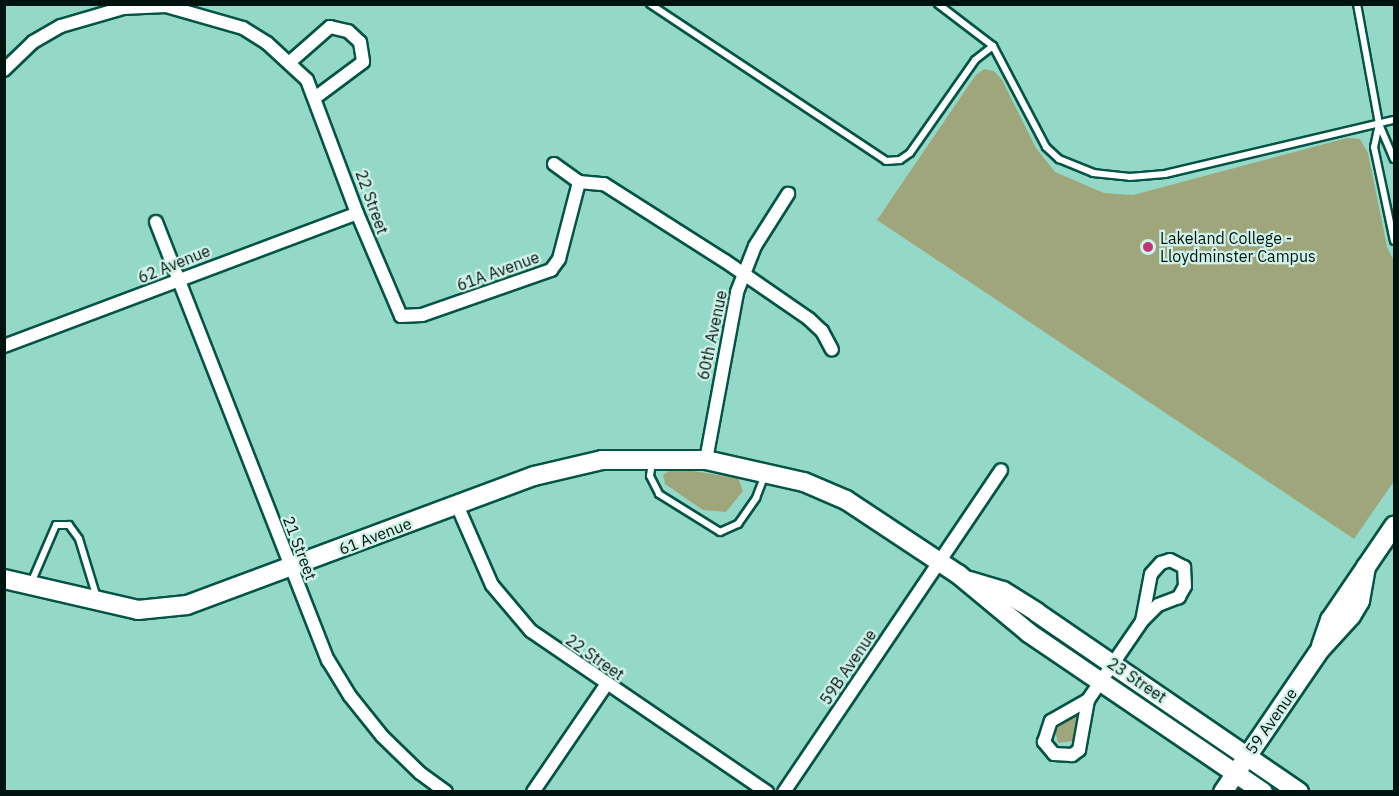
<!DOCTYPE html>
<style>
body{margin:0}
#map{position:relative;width:1399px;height:796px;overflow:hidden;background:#94d9c7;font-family:"IBM Plex Sans",sans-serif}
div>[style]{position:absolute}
.green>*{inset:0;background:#9fa67b}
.roads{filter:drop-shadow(2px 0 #035446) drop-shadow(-2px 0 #035446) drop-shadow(0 2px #035446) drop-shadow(0 -2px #035446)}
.lane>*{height:6px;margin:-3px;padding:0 3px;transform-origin:3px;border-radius:3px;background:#fff}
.street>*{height:12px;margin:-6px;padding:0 6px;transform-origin:6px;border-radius:6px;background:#fff}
.secondary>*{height:18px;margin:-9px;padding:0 9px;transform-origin:9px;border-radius:9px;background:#fff}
.dots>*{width:16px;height:16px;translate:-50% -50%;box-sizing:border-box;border:3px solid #d1f2e8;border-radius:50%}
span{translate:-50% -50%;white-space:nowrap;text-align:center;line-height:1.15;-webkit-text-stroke:4.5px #d1f2e8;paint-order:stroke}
.street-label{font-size:16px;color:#00140f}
.poi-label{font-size:16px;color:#00140f}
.left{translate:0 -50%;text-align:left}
.frame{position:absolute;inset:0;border:6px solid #00140f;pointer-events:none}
</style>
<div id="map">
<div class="green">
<div style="clip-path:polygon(984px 69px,994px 71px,1002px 80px,1036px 148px,1055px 172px,1104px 193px,1133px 195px,1347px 138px,1360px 139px,1368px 153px,1387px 247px,1394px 261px,1394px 481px,1354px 539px,877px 220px,975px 76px)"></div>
<div style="clip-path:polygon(673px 468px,738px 478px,743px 491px,726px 512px,703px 510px,665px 484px,663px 475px)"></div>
<div style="clip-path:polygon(1077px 714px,1073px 741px,1058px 743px,1055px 730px)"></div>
</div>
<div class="roads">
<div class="lane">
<div style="left:650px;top:4px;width:283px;rotate:33.6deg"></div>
<div style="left:886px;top:161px;width:14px;rotate:-4deg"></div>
<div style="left:900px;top:160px;width:12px;rotate:-35deg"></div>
<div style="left:910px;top:153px;width:113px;rotate:-55deg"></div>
<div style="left:975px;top:60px;width:23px;rotate:-38deg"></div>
<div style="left:938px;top:4px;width:69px;rotate:37.4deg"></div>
<div style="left:993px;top:46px;width:114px;rotate:62.3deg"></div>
<div style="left:1046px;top:147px;width:18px;rotate:43deg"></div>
<div style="left:1059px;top:159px;width:37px;rotate:22deg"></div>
<div style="left:1093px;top:173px;width:37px;rotate:6deg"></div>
<div style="left:1130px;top:177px;width:35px;rotate:-5deg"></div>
<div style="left:1165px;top:174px;width:235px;rotate:-13.3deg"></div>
<div style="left:1357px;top:4px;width:122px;rotate:79.6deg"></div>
<div style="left:1379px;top:124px;width:38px;rotate:67deg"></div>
<div style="left:1379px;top:124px;width:24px;rotate:102deg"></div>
<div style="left:1374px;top:147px;width:96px;rotate:78deg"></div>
<div style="left:652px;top:463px;width:13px;rotate:99deg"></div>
<div style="left:650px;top:476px;width:20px;rotate:63deg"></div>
<div style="left:659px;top:494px;width:72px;rotate:31.9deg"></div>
<div style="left:720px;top:532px;width:20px;rotate:-24deg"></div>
<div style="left:738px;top:524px;width:32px;rotate:-55deg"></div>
<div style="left:756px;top:498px;width:25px;rotate:-69deg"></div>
<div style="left:31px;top:583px;width:63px;rotate:-66.7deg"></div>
<div style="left:56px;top:525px;width:13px"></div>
<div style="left:69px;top:525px;width:17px;rotate:54deg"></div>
<div style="left:79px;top:539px;width:62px;rotate:73deg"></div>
</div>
<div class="street">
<div style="left:290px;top:62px;width:53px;rotate:-41.2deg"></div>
<div style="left:330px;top:27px;width:18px;rotate:13deg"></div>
<div style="left:348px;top:31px;width:16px;rotate:43deg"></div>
<div style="left:360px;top:42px;width:20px;rotate:81deg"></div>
<div style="left:363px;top:62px;width:59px;rotate:143.3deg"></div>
<div style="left:4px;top:70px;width:40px;rotate:-44deg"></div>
<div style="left:33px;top:42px;width:32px;rotate:-30deg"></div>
<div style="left:61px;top:26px;width:65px;rotate:-16.2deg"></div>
<div style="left:123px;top:8px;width:43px;rotate:-2.7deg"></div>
<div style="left:166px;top:6px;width:80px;rotate:15.9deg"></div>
<div style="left:243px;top:28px;width:28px;rotate:32deg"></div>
<div style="left:267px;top:43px;width:54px;rotate:42.8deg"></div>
<div style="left:307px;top:80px;width:142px;rotate:69.4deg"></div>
<div style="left:357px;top:213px;width:112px;rotate:66.9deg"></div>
<div style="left:401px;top:316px;width:21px;rotate:-3deg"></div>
<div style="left:422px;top:315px;width:137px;rotate:-19.2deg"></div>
<div style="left:551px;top:270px;width:14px;rotate:-54deg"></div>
<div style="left:559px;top:259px;width:80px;rotate:-75.4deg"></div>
<div style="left:554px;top:164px;width:31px;rotate:36deg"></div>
<div style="left:579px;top:182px;width:25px;rotate:5deg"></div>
<div style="left:604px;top:184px;width:143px;rotate:32.5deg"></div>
<div style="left:725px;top:261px;width:102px;rotate:34.6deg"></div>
<div style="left:809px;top:319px;width:18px;rotate:43deg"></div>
<div style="left:822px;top:331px;width:21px;rotate:62deg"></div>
<div style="left:156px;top:222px;width:471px;rotate:68.6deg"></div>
<div style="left:328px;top:660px;width:42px;rotate:58.6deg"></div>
<div style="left:350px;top:696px;width:51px;rotate:51.3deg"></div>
<div style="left:382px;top:736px;width:53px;rotate:44.2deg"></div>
<div style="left:420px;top:773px;width:32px;rotate:36deg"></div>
<div style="left:4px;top:346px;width:377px;rotate:-20.6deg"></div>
<div style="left:706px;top:460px;width:171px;rotate:-79.5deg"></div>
<div style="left:737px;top:292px;width:49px;rotate:-68.6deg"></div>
<div style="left:755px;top:246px;width:62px;rotate:-57.6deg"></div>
<div style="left:457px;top:505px;width:87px;rotate:66.4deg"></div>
<div style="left:492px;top:585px;width:60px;rotate:49.7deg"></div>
<div style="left:531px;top:631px;width:286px;rotate:34.3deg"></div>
<div style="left:1170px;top:560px;width:16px;rotate:27deg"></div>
<div style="left:1184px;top:567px;width:19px;rotate:87deg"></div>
<div style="left:1185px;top:586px;width:13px;rotate:119deg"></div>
<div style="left:1179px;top:597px;width:22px;rotate:159deg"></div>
<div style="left:1158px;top:605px;width:23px;rotate:135deg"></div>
<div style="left:1142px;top:621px;width:48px;rotate:-79.2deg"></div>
<div style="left:1151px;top:574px;width:15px;rotate:-48deg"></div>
<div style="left:1161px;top:563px;width:9px;rotate:-18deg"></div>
<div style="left:1088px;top:700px;width:51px;rotate:100.2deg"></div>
<div style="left:1079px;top:750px;width:9px;rotate:144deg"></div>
<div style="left:1072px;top:755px;width:18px;rotate:-177deg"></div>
<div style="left:1054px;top:754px;width:16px;rotate:-130deg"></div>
<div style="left:1044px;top:742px;width:22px;rotate:-72deg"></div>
<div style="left:1051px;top:721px;width:43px;rotate:-29.6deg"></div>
<div style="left:1088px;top:700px;width:96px;rotate:-55.6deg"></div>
<div style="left:533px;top:792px;width:130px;rotate:-55.7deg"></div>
<div style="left:784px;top:792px;width:388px;rotate:-56deg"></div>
</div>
<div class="secondary">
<div style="left:4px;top:579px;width:138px;rotate:13deg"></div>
<div style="left:138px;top:610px;width:49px;rotate:-5.8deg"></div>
<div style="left:187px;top:605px;width:370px;rotate:-20.4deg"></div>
<div style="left:534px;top:476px;width:70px;rotate:-13.2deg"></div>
<div style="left:602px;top:460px;width:104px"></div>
<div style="left:706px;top:460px;width:100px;rotate:12.7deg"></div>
<div style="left:804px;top:482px;width:46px;rotate:23.2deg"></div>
<div style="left:846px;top:500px;width:134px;rotate:33.5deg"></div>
<div style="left:958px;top:574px;width:92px;rotate:39.7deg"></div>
<div style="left:1029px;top:633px;width:283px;rotate:34.2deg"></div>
<div style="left:970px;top:581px;width:34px;rotate:17deg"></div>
<div style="left:1003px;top:591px;width:39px;rotate:32deg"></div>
<div style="left:1036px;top:612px;width:319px;rotate:34.4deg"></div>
<div style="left:1321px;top:646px;width:28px;rotate:-71deg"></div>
<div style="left:1330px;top:620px;width:114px;rotate:-55.8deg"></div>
<div style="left:1223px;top:792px;width:172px;rotate:-55.7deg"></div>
<div style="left:1320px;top:650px;width:46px;rotate:-47.6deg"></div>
<div style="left:1351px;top:616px;width:17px;rotate:-59deg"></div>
<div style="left:1360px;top:601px;width:35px;rotate:-80deg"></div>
</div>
</div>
<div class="dots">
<div style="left:1148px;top:247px;background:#be3675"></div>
</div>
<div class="street-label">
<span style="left:372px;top:202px;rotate:70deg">22 Street</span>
<span style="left:174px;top:264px;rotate:-22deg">62 Avenue</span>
<span style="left:498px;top:271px;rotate:-20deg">61A Avenue</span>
<span style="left:712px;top:335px;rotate:-78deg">60th Avenue</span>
<span style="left:375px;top:536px;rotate:-21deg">61 Avenue</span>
<span style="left:300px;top:548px;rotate:69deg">21 Street</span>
<span style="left:595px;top:657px;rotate:35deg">22 Street</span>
<span style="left:848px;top:667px;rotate:-56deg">59B Avenue</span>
<span style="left:1137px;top:680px;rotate:34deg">23 Street</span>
<span style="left:1271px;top:721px;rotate:-55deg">59 Avenue</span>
</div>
<div class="poi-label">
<span class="left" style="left:1160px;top:247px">Lakeland College -<br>Lloydminster Campus</span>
</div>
<div class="frame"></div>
</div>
